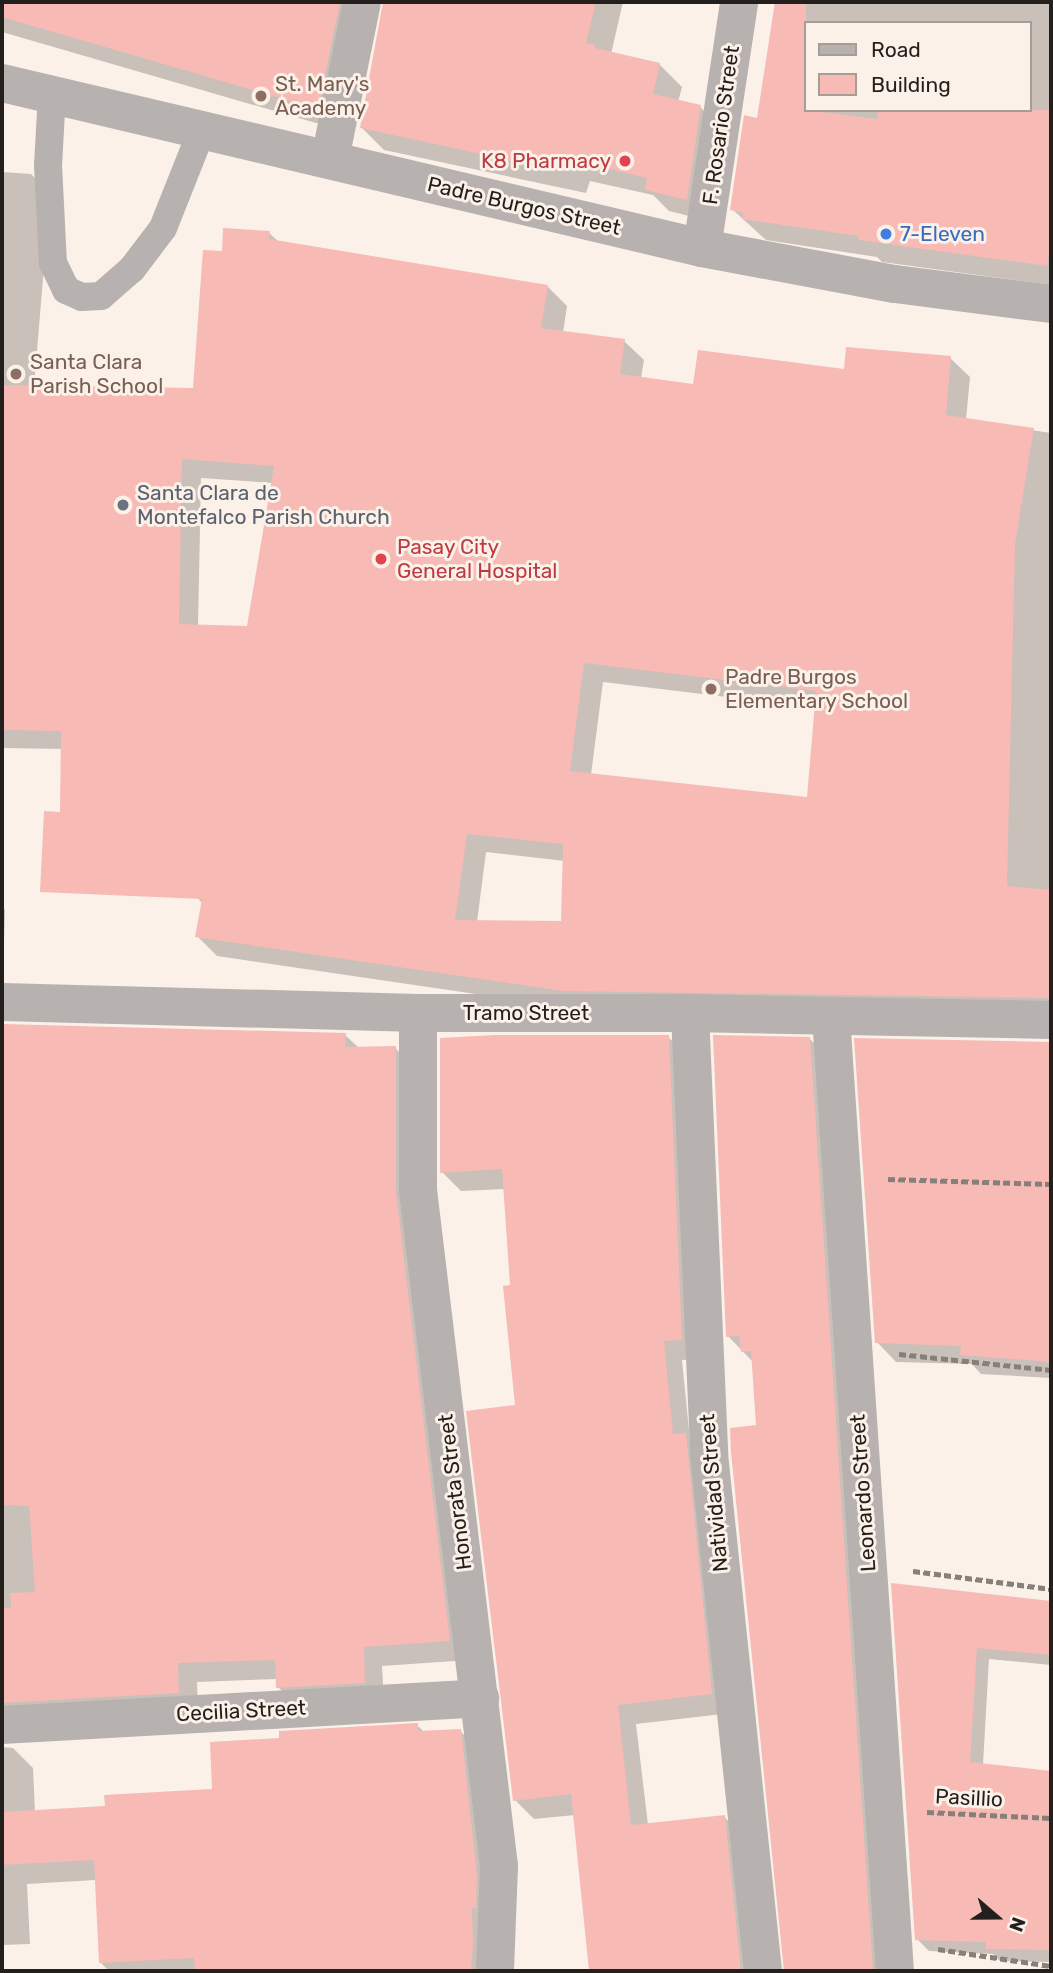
<!DOCTYPE html>
<style>
body{margin:0}
#map{position:relative;width:1053px;height:1973px;overflow:hidden;background:#fbf1e8;font-family:Rubik,sans-serif}
div>[style]{position:absolute}
.shadow>*{inset:0;background:#0003}
.building>*{inset:0;background:#f7bab5}
.path>*{height:4.5px;margin-top:-2.25px;transform-origin:0;background:repeating-linear-gradient(90deg,#87807a 0 7px,transparent 0 10.5px)}
.service>*{height:28px;margin:-14px;padding:0 14px;transform-origin:14px;border-radius:14px;background:#b7b1af}
.minor>*{height:38px;margin:-19px;padding:0 19px;transform-origin:19px;border-radius:19px;background:#b7b1af}
.tertiary>*{height:38px;margin:-19px;padding:0 19px;transform-origin:19px;border-radius:19px;background:#b7b1af}
.dots>*{width:19px;height:19px;translate:-50% -50%;box-sizing:border-box;border:4px solid #fbf1e8;border-radius:50%}
span{translate:-50% -50%;white-space:nowrap;text-align:center;line-height:1.15;-webkit-text-stroke:6px #fbf1e8;paint-order:stroke}
.education-label{font-size:21px;color:#785e54}
.left{translate:0 -50%;text-align:left}
.street-label{font-size:21px;color:#231f1c}
.health-label{font-size:21px;color:#be3a42}
.right{translate:-100% -50%;text-align:right}
.shop-label{font-size:21px;color:#366cbe}
.worship-label{font-size:21px;color:#5b616d}
.frame{position:absolute;inset:0;border:4px solid #231f1c;pointer-events:none}
.legend{position:absolute;left:804px;top:21px;width:228px;height:91px;box-sizing:border-box;background:#fbf1e8;border:2px solid #a59d96;margin:0;padding:9px 12px;list-style:none;font-size:21px;color:#231f1c}
.legend li{display:flex;align-items:center;gap:14px;height:35px}
.legend b{width:35px;border:2px solid #a59d96}
.north{position:absolute;left:962px;top:1882px;width:70px;height:70px;-webkit-text-stroke:5px #fbf1e8;paint-order:stroke;rotate:110deg;font-size:19px;font-weight:700;line-height:28px;text-align:center;color:#231f1c}
.north::after{content:'';display:block;margin:auto;width:24px;height:32px;background:#231f1c;clip-path:polygon(50% 0,100% 100%,50% 72%,0 100%)}
</style>
<div id="map">
<div class="shadow">
<div style="clip-path:polygon(2px 2px,623px 2px,611px 54px,660px 65px,682px 87px,678px 102px,700px 107px,723px 129px,709px 221px,669px 211px,653px 195px,590px 181px,586px 193px,384px 150px,362px 128px,385px 3px,377px 3px,340px 130px,2px 32px)"></div>
<div style="clip-path:polygon(evenodd,777px 2px,1051px 2px,1051px 285px,882px 262px,877px 257px,766px 240px,732px 209px,759px 120px,777px 2px,806px 23px,1030px 23px,1030px 110px,806px 110px,806px 23px)"></div>
<div style="clip-path:polygon(evenodd,2px 172px,31px 174px,50px 194px,34px 387px,194px 390px,224px 253px,269px 233px,279px 242px,548px 287px,567px 306px,563px 333px,624px 341px,644px 360px,641px 378px,695px 386px,950px 358px,970px 377px,966px 420px,1051px 433px,1051px 1017px,584px 1010px,217px 956px,197px 936px,203px 904px,63px 749px,2px 748px,2px 755px,2px 172px,201px 478px,273px 483px,249px 628px,198px 626px,201px 478px,2px 172px,603px 682px,817px 708px,809px 799px,591px 775px,603px 682px,2px 172px,486px 852px,565px 861px,563px 923px,477px 922px,486px 852px)"></div>
<div style="clip-path:polygon(2px 907px,5px 910px,2px 1005px)"></div>
<div style="clip-path:polygon(2px 1026px,345px 1035px,359px 1048px,395px 1048px,415px 1068px,469px 1660px,382px 1666px,384px 1702px,297px 1706px,278px 1687px,277px 1679px,197px 1682px,198px 1712px,2px 1734px)"></div>
<div style="clip-path:polygon(668px 1037px,688px 1056px,701px 1359px,682px 1360px,690px 1440px,731px 1713px,636px 1724px,648px 1825px,724px 1817px,744px 1836px,758px 1971px,591px 1971px,575px 1815px,534px 1819px,515px 1800px,517px 1407px,505px 1189px,461px 1191px,442px 1172px)"></div>
<div style="clip-path:polygon(810px 1039px,829px 1059px,891px 1971px,786px 1971px,753px 1362px,728px 1336px)"></div>
<div style="clip-path:polygon(856px 1040px,1051px 1044px,1051px 1378px,981px 1374px,972px 1364px,896px 1362px,877px 1342px)"></div>
<div style="clip-path:polygon(893px 1585px,1051px 1602px,1051px 1665px,989px 1659px,983px 1765px,1051px 1772px,1051px 1770px,1051px 1962px,1000px 1961px,993px 1954px,929px 1951px,917px 1939px)"></div>
<div style="clip-path:polygon(417px 1725px,425px 1733px,460px 1731px,480px 1751px,493px 1971px,109px 1971px,100px 1962px,96px 1880px,27px 1884px,30px 1944px,2px 1945px,2px 1747px,13px 1748px,33px 1768px,35px 1812px,107px 1808px,214px 1791px,281px 1740px)"></div>
</div>
<div class="building">
<div style="clip-path:polygon(2px 2px,340px 2px,318px 109px,2px 17px)"></div>
<div style="clip-path:polygon(383px 2px,596px 2px,586px 43px,595px 45px,595px 48px,660px 63px,653px 94px,701px 105px,687px 200px,645px 190px,647px 178px,568px 159px,564px 172px,360px 128px)"></div>
<div style="clip-path:polygon(775px 2px,806px 2px,806px 110px,877px 119px,878px 110px,1051px 110px,1051px 242px,1047px 266px,858px 240px,859px 236px,742px 219px,743px 213px,730px 210px,744px 115px,757px 118px)"></div>
<div style="clip-path:polygon(evenodd,223px 228px,270px 231px,269px 239px,548px 285px,541px 328px,625px 339px,620px 374px,693px 384px,698px 350px,844px 369px,846px 347px,951px 356px,946px 415px,1034px 428px,1015px 544px,1007px 886px,1051px 890px,1051px 998px,563px 991px,195px 937px,202px 899px,40px 892px,44px 811px,60px 812px,61px 731px,2px 730px,2px 385px,193px 388px,203px 250px,222px 251px,223px 228px,182px 459px,274px 466px,247px 626px,179px 624px,182px 459px,223px 228px,584px 663px,816px 691px,807px 797px,570px 771px,584px 663px,223px 228px,467px 834px,563px 844px,561px 921px,455px 920px,467px 834px)"></div>
<div style="clip-path:polygon(2px 1024px,346px 1033px,345px 1047px,396px 1046px,396px 1192px,450px 1641px,364px 1647px,365px 1683px,276px 1688px,275px 1660px,178px 1663px,179px 1693px,2px 1703px,2px 1608px,11px 1608px,10px 1593px,35px 1592px,29px 1506px,2px 1505px)"></div>
<div style="clip-path:polygon(495px 1035px,669px 1035px,682px 1340px,664px 1341px,673px 1434px,686px 1433px,712px 1694px,618px 1705px,631px 1825px,725px 1815px,741px 1971px,589px 1971px,571px 1794px,513px 1801px,466px 1411px,515px 1405px,503px 1286px,510px 1285px,502px 1169px,440px 1173px,440px 1038px)"></div>
<div style="clip-path:polygon(713px 1035px,810px 1037px,873px 1970px,784px 1971px,731px 1452px,730px 1428px,756px 1425px,751px 1351px,741px 1352px,739px 1336px,726px 1337px)"></div>
<div style="clip-path:polygon(854px 1038px,1051px 1042px,1051px 1362px,960px 1355px,961px 1346px,875px 1343px)"></div>
<div style="clip-path:polygon(891px 1583px,1051px 1601px,1051px 1655px,977px 1648px,970px 1762px,1051px 1771px,1051px 1950px,986px 1949px,986px 1942px,915px 1940px)"></div>
<div style="clip-path:polygon(418px 1723px,418px 1731px,461px 1729px,477px 1875px,476px 1908px,472px 1908px,473px 1945px,471px 1971px,195px 1971px,194px 1958px,99px 1963px,94px 1860px,2px 1865px,2px 1812px,105px 1806px,104px 1795px,212px 1789px,210px 1742px,279px 1738px,279px 1731px)"></div>
</div>
<div class="path">
<div style="left:888px;top:1179px;width:163px;rotate:1.8deg"></div>
<div style="left:899px;top:1354px;width:153px;rotate:6deg"></div>
<div style="left:913px;top:1571px;width:139px;rotate:7.4deg"></div>
<div style="left:927px;top:1812px;width:124px;rotate:2.8deg"></div>
<div style="left:938px;top:1949px;width:114px;rotate:8.6deg"></div>
</div>
<div class="service">
<div style="left:52px;top:94px;width:71px;rotate:93.2deg"></div>
<div style="left:48px;top:165px;width:98px;rotate:87.1deg"></div>
<div style="left:53px;top:263px;width:30px;rotate:64deg"></div>
<div style="left:66px;top:290px;width:17px;rotate:24deg"></div>
<div style="left:82px;top:297px;width:19px;rotate:-3deg"></div>
<div style="left:101px;top:296px;width:41px;rotate:-41.1deg"></div>
<div style="left:132px;top:269px;width:51px;rotate:-52.9deg"></div>
<div style="left:163px;top:228px;width:105px;rotate:-68.3deg"></div>
</div>
<div class="minor">
<div style="left:330px;top:159px;width:160px;rotate:-78.5deg"></div>
<div style="left:702px;top:248px;width:249px;rotate:-81.4deg"></div>
<div style="left:2px;top:1002px;width:416px;rotate:1.5deg"></div>
<div style="left:418px;top:1013px;width:272px"></div>
<div style="left:690px;top:1013px;width:361px;rotate:1.1deg"></div>
<div style="left:418px;top:1013px;width:177px;rotate:90deg"></div>
<div style="left:418px;top:1190px;width:681px;rotate:83.17deg"></div>
<div style="left:499px;top:1866px;width:105px;rotate:92.2deg"></div>
<div style="left:690px;top:1013px;width:441px;rotate:87.5deg"></div>
<div style="left:709px;top:1454px;width:520px;rotate:84.04deg"></div>
<div style="left:831px;top:1016px;width:957px;rotate:86.17deg"></div>
<div style="left:2px;top:1725px;width:479px;rotate:-3.2deg"></div>
</div>
<div class="tertiary">
<div style="left:2px;top:83px;width:719px;rotate:13.26deg"></div>
<div style="left:702px;top:248px;width:196px;rotate:10.6deg"></div>
<div style="left:895px;top:284px;width:157px;rotate:7.3deg"></div>
</div>
<div class="dots">
<div style="left:261px;top:96px;background:#8d6e63"></div>
<div style="left:625px;top:161px;background:#e0444e"></div>
<div style="left:886px;top:234px;background:#3f7fe0"></div>
<div style="left:16px;top:374px;background:#8d6e63"></div>
<div style="left:123px;top:505px;background:#6b7280"></div>
<div style="left:381px;top:559px;background:#e0444e"></div>
<div style="left:711px;top:689px;background:#8d6e63"></div>
</div>
<div class="education-label">
<span class="left" style="left:275px;top:96px">St. Mary's<br>Academy</span>
<span class="left" style="left:30px;top:374px">Santa Clara<br>Parish School</span>
<span class="left" style="left:725px;top:689px">Padre Burgos<br>Elementary School</span>
</div>
<div class="street-label">
<span style="left:721px;top:125px;rotate:-82deg">F. Rosario Street</span>
<span style="left:524px;top:206px;rotate:13deg">Padre Burgos Street</span>
<span style="left:526px;top:1013px">Tramo Street</span>
<span style="left:455px;top:1492px;rotate:-97deg">Honorata Street</span>
<span style="left:714px;top:1493px;rotate:-95deg">Natividad Street</span>
<span style="left:863px;top:1493px;rotate:-94deg">Leonardo Street</span>
<span style="left:241px;top:1711px;rotate:-3deg">Cecilia Street</span>
<span style="left:969px;top:1798px;rotate:3deg">Pasillio</span>
</div>
<div class="health-label">
<span class="right" style="left:611px;top:161px">K8 Pharmacy</span>
<span class="left" style="left:397px;top:559px">Pasay City<br>General Hospital</span>
</div>
<div class="shop-label">
<span class="left" style="left:900px;top:234px">7-Eleven</span>
</div>
<div class="worship-label">
<span class="left" style="left:137px;top:505px">Santa Clara de<br>Montefalco Parish Church</span>
</div>
<div class="frame"></div>
<ul class="legend">
<li><b style="height:9px;background:#b7b1af"></b>Road</li>
<li><b style="height:19px;background:#f7bab5"></b>Building</li>
</ul>
<div class="north">N</div>
</div>
